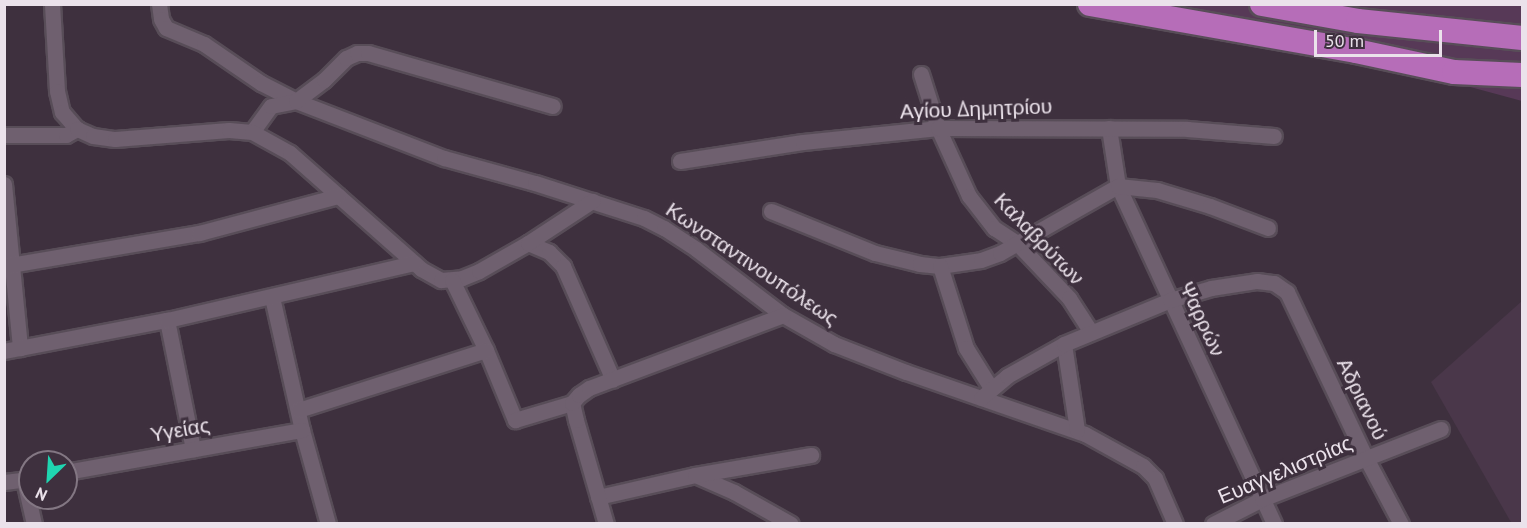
<!DOCTYPE html>
<meta charset="utf-8">
<style>
body{margin:0}
#map{position:relative;width:1527px;height:528px;overflow:hidden;background:#3e303e;font-family:"PT Sans",sans-serif}
div>[style]{position:absolute}
.built>*{inset:0;background:#4a374a}
.green>*{inset:0;background:#573957}
.roads{filter:drop-shadow(2px 0 #584d58) drop-shadow(-2px 0 #584d58) drop-shadow(0 2px #584d58) drop-shadow(0 -2px #584d58)}
.minor>*{height:15px;margin:-7.5px;padding:0 7.5px;transform-origin:7.5px;border-radius:7.5px;background:#6f606f}
.trunk>*{height:24px;margin:-12px;padding:0 12px;transform-origin:12px;border-radius:12px;background:#b66db8}
span{translate:-50% -50%;white-space:nowrap;text-align:center;line-height:1.15;-webkit-text-stroke:6px #3e303e;paint-order:stroke}
.street-label{font-size:21px;color:#ebe2eb}
.frame{position:absolute;inset:0;border:6px solid #ebe2eb;pointer-events:none}
.north{position:absolute;left:18px;top:450px;width:60px;height:60px;box-sizing:border-box;background:#3e303e;border:2px solid #837783;border-radius:50%;rotate:205deg;font-size:16px;font-weight:700;line-height:24px;text-align:center;color:#ebe2eb}
.north::after{content:'';display:block;margin:auto;width:21px;height:27px;background:#1fd5b0;clip-path:polygon(50% 0,100% 100%,50% 72%,0 100%)}
.scale{position:absolute;left:1314px;top:30px;width:128px;height:27px;box-sizing:border-box;border:3px solid #ebe2eb;border-top:0;padding-left:8px;font-size:18px;line-height:21px;white-space:nowrap;color:#ebe2eb;-webkit-text-stroke:4px #3e303e;paint-order:stroke}
</style>
<div id="map">
<div class="built">
<div style="clip-path:polygon(1522px 301px,1522px 523px,1512px 524px,1431px 382px)"></div>
</div>
<div class="green">
<div style="clip-path:polygon(1121px 5px,1522px 5px,1522px 101px,1212px 17px)"></div>
</div>
<div class="roads">
<div class="minor">
<div style="left:52px;top:4px;width:87px;rotate:86.7deg"></div>
<div style="left:57px;top:91px;width:22px;rotate:77deg"></div>
<div style="left:62px;top:112px;width:23px;rotate:49deg"></div>
<div style="left:159px;top:4px;width:15px;rotate:82deg"></div>
<div style="left:161px;top:19px;width:10px;rotate:61deg"></div>
<div style="left:166px;top:28px;width:41px;rotate:22.8deg"></div>
<div style="left:204px;top:44px;width:69px;rotate:34.4deg"></div>
<div style="left:261px;top:83px;width:39px;rotate:27deg"></div>
<div style="left:296px;top:101px;width:159px;rotate:21.1deg"></div>
<div style="left:444px;top:158px;width:94px;rotate:15.4deg"></div>
<div style="left:535px;top:183px;width:114px;rotate:17.8deg"></div>
<div style="left:644px;top:218px;width:22px;rotate:27deg"></div>
<div style="left:664px;top:228px;width:38px;rotate:33deg"></div>
<div style="left:696px;top:249px;width:109px;rotate:37.2deg"></div>
<div style="left:783px;top:315px;width:59px;rotate:29.6deg"></div>
<div style="left:834px;top:344px;width:77px;rotate:21.3deg"></div>
<div style="left:906px;top:372px;width:189px;rotate:19.1deg"></div>
<div style="left:1085px;top:434px;width:66px;rotate:28.9deg"></div>
<div style="left:1143px;top:466px;width:17px;rotate:45deg"></div>
<div style="left:1155px;top:478px;width:50px;rotate:66.5deg"></div>
<div style="left:921px;top:74px;width:57px;rotate:72.5deg"></div>
<div style="left:938px;top:128px;width:75px;rotate:65.5deg"></div>
<div style="left:969px;top:196px;width:41px;rotate:52deg"></div>
<div style="left:994px;top:228px;width:27px;rotate:33deg"></div>
<div style="left:1017px;top:243px;width:76px;rotate:46.6deg"></div>
<div style="left:1069px;top:298px;width:40px;rotate:57.1deg"></div>
<div style="left:1109px;top:128px;width:59px;rotate:81.2deg"></div>
<div style="left:1118px;top:186px;width:372px;rotate:65.2deg"></div>
<div style="left:252px;top:132px;width:32px;rotate:-54deg"></div>
<div style="left:271px;top:106px;width:25px;rotate:-11deg"></div>
<div style="left:296px;top:101px;width:35px;rotate:-37deg"></div>
<div style="left:324px;top:80px;width:31px;rotate:-45deg"></div>
<div style="left:346px;top:58px;width:12px;rotate:-24deg"></div>
<div style="left:357px;top:53px;width:11px"></div>
<div style="left:368px;top:53px;width:192px;rotate:16deg"></div>
<div style="left:4px;top:135px;width:62px"></div>
<div style="left:66px;top:135px;width:13px;rotate:-29deg"></div>
<div style="left:77px;top:129px;width:17px;rotate:24deg"></div>
<div style="left:93px;top:136px;width:22px;rotate:8deg"></div>
<div style="left:115px;top:139px;width:114px;rotate:-4.5deg"></div>
<div style="left:229px;top:130px;width:23px;rotate:5deg"></div>
<div style="left:252px;top:132px;width:43px;rotate:28.9deg"></div>
<div style="left:290px;top:153px;width:175px;rotate:41.5deg"></div>
<div style="left:421px;top:269px;width:23px;rotate:29deg"></div>
<div style="left:441px;top:280px;width:21px;rotate:-5deg"></div>
<div style="left:462px;top:278px;width:18px;rotate:-22deg"></div>
<div style="left:479px;top:271px;width:56px;rotate:-29.7deg"></div>
<div style="left:528px;top:243px;width:23px;rotate:23deg"></div>
<div style="left:549px;top:252px;width:20px;rotate:45deg"></div>
<div style="left:563px;top:266px;width:124px;rotate:66.3deg"></div>
<div style="left:680px;top:161px;width:124px;rotate:-8.8deg"></div>
<div style="left:803px;top:142px;width:136px;rotate:-5.9deg"></div>
<div style="left:938px;top:128px;width:249px;rotate:0.2deg"></div>
<div style="left:1187px;top:129px;width:87px;rotate:4.6deg"></div>
<div style="left:4px;top:184px;width:165px;rotate:84.4deg"></div>
<div style="left:771px;top:211px;width:112px;rotate:22deg"></div>
<div style="left:875px;top:253px;width:46px;rotate:13.7deg"></div>
<div style="left:920px;top:264px;width:20px;rotate:6deg"></div>
<div style="left:940px;top:266px;width:41px;rotate:-8.3deg"></div>
<div style="left:981px;top:260px;width:20px;rotate:-20deg"></div>
<div style="left:1000px;top:253px;width:136px;rotate:-29.6deg"></div>
<div style="left:1118px;top:186px;width:39px;rotate:6deg"></div>
<div style="left:1157px;top:190px;width:55px;rotate:16.8deg"></div>
<div style="left:1210px;top:206px;width:62px;rotate:20.8deg"></div>
<div style="left:528px;top:243px;width:77px;rotate:-33.3deg"></div>
<div style="left:4px;top:266px;width:198px;rotate:-9.6deg"></div>
<div style="left:199px;top:233px;width:144px;rotate:-14.9deg"></div>
<div style="left:940px;top:266px;width:86px;rotate:72.4deg"></div>
<div style="left:966px;top:348px;width:47px;rotate:58deg"></div>
<div style="left:452px;top:280px;width:78px;rotate:64.1deg"></div>
<div style="left:486px;top:350px;width:76px;rotate:67.5deg"></div>
<div style="left:515px;top:420px;width:59px;rotate:-16.6deg"></div>
<div style="left:272px;top:297px;width:136px;rotate:77.3deg"></div>
<div style="left:302px;top:430px;width:98px;rotate:74.5deg"></div>
<div style="left:167px;top:320px;width:132px;rotate:78.6deg"></div>
<div style="left:1064px;top:344px;width:87px;rotate:81.4deg"></div>
<div style="left:4px;top:351px;width:166px;rotate:-10.8deg"></div>
<div style="left:167px;top:320px;width:253px;rotate:-13deg"></div>
<div style="left:981px;top:398px;width:34px;rotate:-40deg"></div>
<div style="left:1007px;top:376px;width:65px;rotate:-29.3deg"></div>
<div style="left:1064px;top:344px;width:115px;rotate:-22.5deg"></div>
<div style="left:1170px;top:300px;width:43px;rotate:-16.3deg"></div>
<div style="left:1211px;top:288px;width:47px;rotate:-8.7deg"></div>
<div style="left:1257px;top:281px;width:17px;rotate:7deg"></div>
<div style="left:1274px;top:283px;width:16px;rotate:35deg"></div>
<div style="left:1287px;top:292px;width:184px;rotate:64.6deg"></div>
<div style="left:1366px;top:458px;width:75px;rotate:62.1deg"></div>
<div style="left:298px;top:410px;width:197px;rotate:-17.7deg"></div>
<div style="left:66px;top:472px;width:240px;rotate:-10.1deg"></div>
<div style="left:695px;top:475px;width:43px;rotate:23.6deg"></div>
<div style="left:734px;top:492px;width:65px;rotate:29.3deg"></div>
<div style="left:24px;top:480px;width:45px;rotate:77.2deg"></div>
<div style="left:4px;top:482px;width:26px;rotate:-7deg"></div>
<div style="left:598px;top:497px;width:99px;rotate:-12.8deg"></div>
<div style="left:695px;top:475px;width:118px;rotate:-9.8deg"></div>
<div style="left:606px;top:524px;width:108px;rotate:-106.1deg"></div>
<div style="left:576px;top:420px;width:17px;rotate:-103deg"></div>
<div style="left:572px;top:403px;width:11px;rotate:-49deg"></div>
<div style="left:579px;top:395px;width:12px;rotate:-35deg"></div>
<div style="left:589px;top:388px;width:207px;rotate:-20.6deg"></div>
<div style="left:1213px;top:524px;width:55px;rotate:-27deg"></div>
<div style="left:1262px;top:499px;width:192px;rotate:-21.4deg"></div>
</div>
<div class="trunk">
<div style="left:1090px;top:4px;width:270px;rotate:10deg"></div>
<div style="left:1356px;top:51px;width:100px;rotate:12.1deg"></div>
<div style="left:1454px;top:72px;width:68px;rotate:2.5deg"></div>
<div style="left:1262px;top:4px;width:97px;rotate:10deg"></div>
<div style="left:1358px;top:21px;width:165px;rotate:5.9deg"></div>
</div>
</div>
<div class="street-label">
<span style="left:976px;top:109px;rotate:-2deg">Αγίου Δημητρίου</span>
<span style="left:1039px;top:239px;rotate:46deg">Καλαβρύτων</span>
<span style="left:752px;top:264px;rotate:34deg">Κωνσταντινουπόλεως</span>
<span style="left:1202px;top:319px;rotate:65deg">Ψαρρών</span>
<span style="left:1362px;top:399px;rotate:64deg">Αδριανού</span>
<span style="left:180px;top:430px;rotate:-10deg">Υγείας</span>
<span style="left:1285px;top:470px;rotate:-23deg">Ευαγγελιστρίας</span>
</div>
<div class="frame"></div>
<div class="north">N</div>
<div class="scale">50 m</div>
</div>
